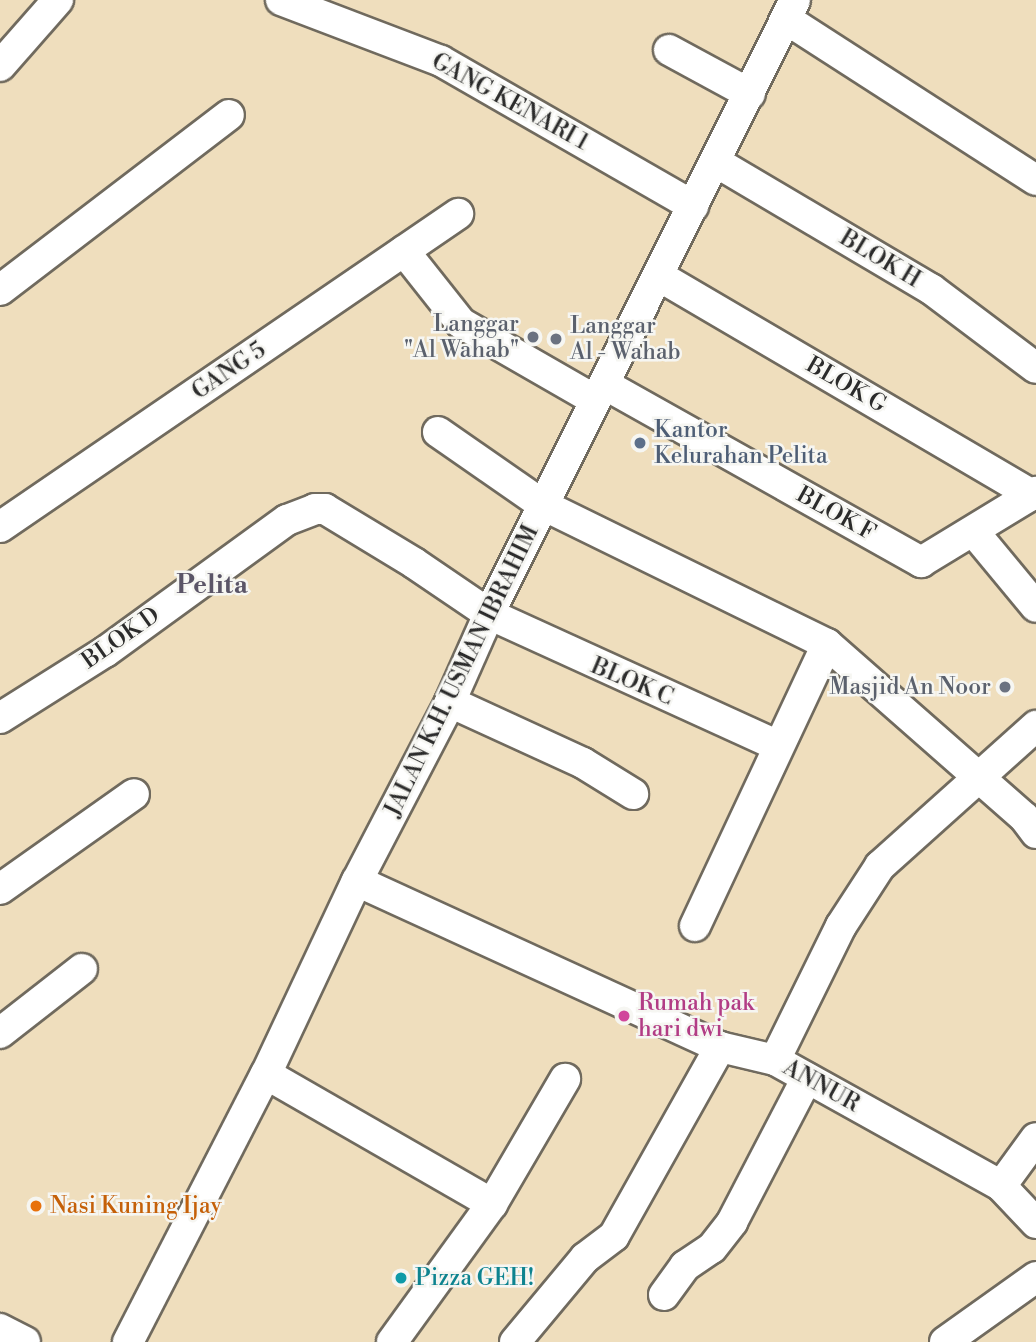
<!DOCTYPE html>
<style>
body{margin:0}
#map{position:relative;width:1036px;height:1342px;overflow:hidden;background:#efdebd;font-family:"Libre Bodoni",serif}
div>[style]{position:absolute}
.roads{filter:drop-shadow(2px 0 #706a5e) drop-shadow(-2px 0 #706a5e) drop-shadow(0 2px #706a5e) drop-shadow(0 -2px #706a5e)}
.minor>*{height:30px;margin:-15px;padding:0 15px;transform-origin:15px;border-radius:15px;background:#fff}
.dots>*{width:19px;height:19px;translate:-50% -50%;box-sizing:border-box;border:4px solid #f6f6f2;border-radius:50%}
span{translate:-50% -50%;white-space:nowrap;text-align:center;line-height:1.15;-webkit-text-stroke:5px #f6f6f2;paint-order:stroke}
.street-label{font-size:23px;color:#2b2b2b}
.worship-label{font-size:23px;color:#5b616d}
.right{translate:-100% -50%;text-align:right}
.left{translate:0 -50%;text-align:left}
.service-label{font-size:23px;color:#4e5e75}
.hotel-label{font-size:23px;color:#b23c85}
.food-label{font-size:23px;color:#c56008}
.culture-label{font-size:23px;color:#0d838f}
.quarter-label{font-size:26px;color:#5b5567;font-weight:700}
</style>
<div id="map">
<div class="roads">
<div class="minor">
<div style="left:281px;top:0;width:171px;rotate:20.9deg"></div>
<div style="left:441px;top:61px;width:291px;rotate:29.9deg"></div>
<div style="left:786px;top:19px;width:297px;rotate:32.8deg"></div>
<div style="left:669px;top:50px;width:92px;rotate:28.5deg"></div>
<div style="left:0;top:66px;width:88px;rotate:-48.7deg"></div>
<div style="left:716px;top:162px;width:250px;rotate:30.6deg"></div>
<div style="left:931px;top:289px;width:131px;rotate:37deg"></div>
<div style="left:404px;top:251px;width:92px;rotate:51.6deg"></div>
<div style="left:461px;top:323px;width:155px;rotate:29.9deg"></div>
<div style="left:659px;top:276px;width:433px;rotate:30.4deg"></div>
<div style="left:0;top:290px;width:288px;rotate:-37.4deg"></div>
<div style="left:604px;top:384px;width:364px;rotate:29.3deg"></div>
<div style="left:921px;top:562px;width:135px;rotate:-31.3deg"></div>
<div style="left:438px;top:432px;width:128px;rotate:34.8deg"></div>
<div style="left:543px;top:505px;width:316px;rotate:26.1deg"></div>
<div style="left:827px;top:644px;width:262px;rotate:41.3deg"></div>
<div style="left:1024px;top:817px;width:20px;rotate:53deg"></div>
<div style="left:0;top:527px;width:555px;rotate:-34.35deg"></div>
<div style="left:974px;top:532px;width:97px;rotate:50.4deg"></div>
<div style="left:450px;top:702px;width:146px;rotate:24.6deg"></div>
<div style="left:583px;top:763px;width:59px;rotate:31.8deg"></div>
<div style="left:0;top:718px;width:124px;rotate:-32.2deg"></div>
<div style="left:105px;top:652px;width:225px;rotate:-36deg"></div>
<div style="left:287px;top:520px;width:30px;rotate:-21deg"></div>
<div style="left:315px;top:509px;width:10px"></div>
<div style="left:325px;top:509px;width:104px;rotate:31.2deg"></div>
<div style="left:414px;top:563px;width:91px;rotate:34.2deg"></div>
<div style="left:489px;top:614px;width:318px;rotate:24.5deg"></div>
<div style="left:357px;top:881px;width:399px;rotate:24.6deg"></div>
<div style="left:720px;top:1047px;width:57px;rotate:13.3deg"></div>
<div style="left:775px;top:1060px;width:259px;rotate:29.1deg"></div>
<div style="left:1001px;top:1186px;width:51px;rotate:46.6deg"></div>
<div style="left:0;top:889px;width:164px;rotate:-35.3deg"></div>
<div style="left:695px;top:926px;width:311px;rotate:-64.9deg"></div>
<div style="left:0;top:1033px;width:104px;rotate:-38deg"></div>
<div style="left:775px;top:1060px;width:149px;rotate:-63.8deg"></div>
<div style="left:841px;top:926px;width:72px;rotate:-57deg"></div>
<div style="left:880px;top:866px;width:210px;rotate:-41.9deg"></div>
<div style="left:266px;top:1074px;width:261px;rotate:29.9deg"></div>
<div style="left:1001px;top:1186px;width:59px;rotate:-53.9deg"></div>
<div style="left:664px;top:1295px;width:36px;rotate:-54deg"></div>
<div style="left:685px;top:1266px;width:32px;rotate:-34deg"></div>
<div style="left:712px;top:1248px;width:33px;rotate:-52deg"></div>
<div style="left:732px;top:1222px;width:162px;rotate:-62.5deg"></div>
<div style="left:0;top:1329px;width:28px;rotate:27deg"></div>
<div style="left:128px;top:1342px;width:301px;rotate:-62.8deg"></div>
<div style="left:266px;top:1074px;width:213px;rotate:-64.8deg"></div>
<div style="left:357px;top:881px;width:202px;rotate:-62.5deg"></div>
<div style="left:450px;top:702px;width:96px;rotate:-66.1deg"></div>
<div style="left:489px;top:614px;width:686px;rotate:-63.51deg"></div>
<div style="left:392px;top:1342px;width:170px;rotate:-54.1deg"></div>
<div style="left:492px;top:1204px;width:145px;rotate:-59.7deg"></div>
<div style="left:515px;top:1342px;width:109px;rotate:-50.2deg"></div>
<div style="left:585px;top:1258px;width:36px;rotate:-37deg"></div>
<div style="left:614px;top:1236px;width:217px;rotate:-60.7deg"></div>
<div style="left:945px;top:1342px;width:112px;rotate:-35.5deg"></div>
</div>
</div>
<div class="dots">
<div style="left:533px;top:337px;background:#6b7280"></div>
<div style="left:556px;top:339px;background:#6b7280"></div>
<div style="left:640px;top:443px;background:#5c6f8a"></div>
<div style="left:1005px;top:687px;background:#6b7280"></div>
<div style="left:624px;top:1016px;background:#d1479c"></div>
<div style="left:36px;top:1206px;background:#e8710a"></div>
<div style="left:401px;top:1278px;background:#0f9aa8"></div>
</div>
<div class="street-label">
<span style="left:510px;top:102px;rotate:29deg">GANG KENARI 1</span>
<span style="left:880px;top:259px;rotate:31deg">BLOK H</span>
<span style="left:229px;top:371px;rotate:-34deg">GANG 5</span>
<span style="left:846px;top:385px;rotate:30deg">BLOK G</span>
<span style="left:836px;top:514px;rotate:29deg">BLOK F</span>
<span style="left:121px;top:638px;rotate:-35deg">BLOK D</span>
<span style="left:462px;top:671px;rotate:-64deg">JALAN K.H. USMAN IBRAHIM</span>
<span style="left:632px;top:682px;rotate:23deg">BLOK C</span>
<span style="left:821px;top:1086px;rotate:29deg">ANNUR</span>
</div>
<div class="worship-label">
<span class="right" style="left:519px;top:337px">Langgar<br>"Al Wahab"</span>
<span class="left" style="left:570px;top:339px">Langgar<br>Al - Wahab</span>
<span class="right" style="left:991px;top:687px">Masjid An Noor</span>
</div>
<div class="service-label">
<span class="left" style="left:654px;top:443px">Kantor<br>Kelurahan Pelita</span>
</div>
<div class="hotel-label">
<span class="left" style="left:638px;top:1016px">Rumah pak<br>hari dwi</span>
</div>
<div class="food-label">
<span class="left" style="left:50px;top:1206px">Nasi Kuning Ijay</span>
</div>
<div class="culture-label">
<span class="left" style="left:415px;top:1278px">Pizza GEH!</span>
</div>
<div class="quarter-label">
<span style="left:212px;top:586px">Pelita</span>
</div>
</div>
